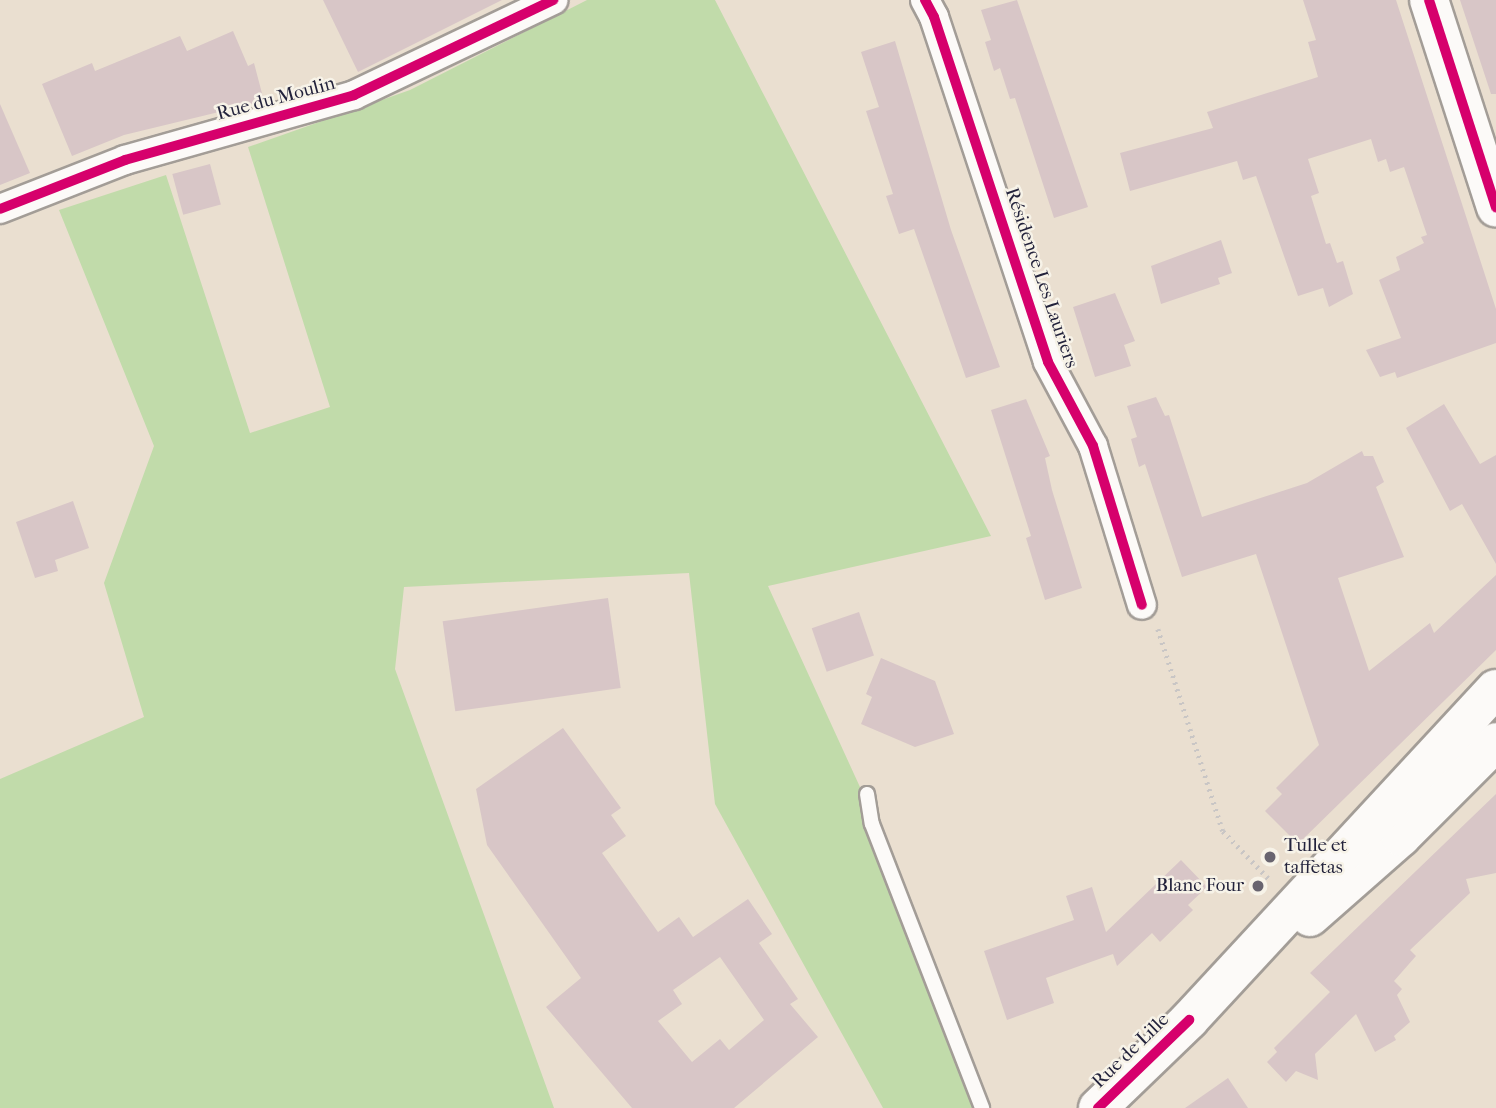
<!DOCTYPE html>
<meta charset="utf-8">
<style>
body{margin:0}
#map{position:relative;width:1496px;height:1108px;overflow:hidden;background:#eadfd0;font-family:"IM FELL French Canon",serif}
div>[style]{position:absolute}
.green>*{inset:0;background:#c1dbaa}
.building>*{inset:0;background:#d8c6c7;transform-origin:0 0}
.path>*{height:4.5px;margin-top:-2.25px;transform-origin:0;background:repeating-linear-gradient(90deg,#c9c6c5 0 2px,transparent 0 7px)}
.roads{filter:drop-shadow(2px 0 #a39d97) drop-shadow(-2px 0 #a39d97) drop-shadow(0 2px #a39d97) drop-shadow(0 -2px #a39d97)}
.lane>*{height:14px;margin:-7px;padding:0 7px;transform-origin:7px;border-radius:7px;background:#fcfaf8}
.street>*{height:28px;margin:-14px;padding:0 14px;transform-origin:14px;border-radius:14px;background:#fcfaf8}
.secondary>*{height:38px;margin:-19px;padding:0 19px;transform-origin:19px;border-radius:19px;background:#fcfaf8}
.primary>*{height:38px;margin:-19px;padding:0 19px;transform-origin:19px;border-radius:19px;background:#fcfaf8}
.cycleway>*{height:10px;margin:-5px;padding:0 5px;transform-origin:5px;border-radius:5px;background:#d6006c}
.dots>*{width:19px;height:19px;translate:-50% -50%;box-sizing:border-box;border:4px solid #f7f3e8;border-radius:50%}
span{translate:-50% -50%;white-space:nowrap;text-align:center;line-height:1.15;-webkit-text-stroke:5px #f7f3e8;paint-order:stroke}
.street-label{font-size:19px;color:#22223b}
.poi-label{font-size:19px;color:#22223b}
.left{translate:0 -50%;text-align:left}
.right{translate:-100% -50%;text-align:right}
</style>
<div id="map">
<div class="green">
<div style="clip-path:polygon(587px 0,715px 0,991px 536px,768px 586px,908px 892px,981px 1108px,883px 1108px,715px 804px,689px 573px,404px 587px,395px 669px,554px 1108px,0 1108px,0 779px,144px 717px,104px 583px,154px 446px,59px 210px,166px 175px,250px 433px,330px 407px,248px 147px,410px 90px)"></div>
</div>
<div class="building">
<div style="clip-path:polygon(323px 0,502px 0,358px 72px)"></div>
<div style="clip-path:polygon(1017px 0,1088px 207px,1054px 218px,1015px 98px,1010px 99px,1000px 68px,994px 71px,985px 42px,991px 40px,981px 10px)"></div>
<div style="clip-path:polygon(1303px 0,1396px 0,1496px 309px,1496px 343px,1397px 378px,1395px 372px,1380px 377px,1366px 350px,1401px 338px,1379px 280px,1400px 270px,1396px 257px,1424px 243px,1421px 237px,1427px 235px,1404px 167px,1390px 172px,1386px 159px,1378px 162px,1371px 139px,1308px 159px,1319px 193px,1311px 196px,1326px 244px,1330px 243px,1337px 263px,1343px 261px,1353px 294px,1329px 307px,1323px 288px,1298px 296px,1256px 176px,1243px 180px,1237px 161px,1130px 191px,1120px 153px,1213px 128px,1207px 112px,1318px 77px,1308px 42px,1316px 40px)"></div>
<div style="clip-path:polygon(1460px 0,1496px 0,1496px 94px,1491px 94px)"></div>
<div style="clip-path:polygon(233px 31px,248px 66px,254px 63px,264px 101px,124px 135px,72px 156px,42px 84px,92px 63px,95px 71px,180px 36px,187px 51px)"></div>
<div style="clip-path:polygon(895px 41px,951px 230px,1000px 367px,966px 378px,914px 229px,899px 234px,886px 196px,893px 194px,866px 111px,879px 107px,861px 52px)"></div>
<div style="clip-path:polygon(0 104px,30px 173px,0 185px)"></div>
<div style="left:210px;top:164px;width:42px;height:39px;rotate:75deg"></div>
<div style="clip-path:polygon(1221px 240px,1232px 273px,1218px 278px,1220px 284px,1161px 304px,1151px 266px)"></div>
<div style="clip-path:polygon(1115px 293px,1135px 341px,1124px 345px,1131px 366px,1095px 377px,1073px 307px)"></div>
<div style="clip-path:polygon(1156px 397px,1165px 416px,1169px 415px,1202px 517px,1307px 483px,1362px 451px,1364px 456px,1373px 456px,1384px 482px,1376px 487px,1404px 557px,1338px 578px,1369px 671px,1430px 623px,1434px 633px,1496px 575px,1496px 650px,1298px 844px,1265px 811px,1282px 794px,1276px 788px,1319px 745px,1256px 554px,1182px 577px,1145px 464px,1139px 467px,1131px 439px,1137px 437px,1127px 406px)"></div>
<div style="clip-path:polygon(1026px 399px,1050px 456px,1045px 458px,1052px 490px,1082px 588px,1045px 600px,1026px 538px,1031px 536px,991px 410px)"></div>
<div style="clip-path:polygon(1444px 404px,1480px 464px,1496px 455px,1496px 564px,1462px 504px,1450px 511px,1406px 428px)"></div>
<div style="clip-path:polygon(73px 501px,89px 548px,55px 560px,58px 571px,35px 578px,16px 522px)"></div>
<div style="left:608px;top:598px;width:91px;height:167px;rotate:82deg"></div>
<div style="left:859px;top:612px;width:46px;height:50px;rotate:71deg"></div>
<div style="clip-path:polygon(881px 658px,935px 681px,954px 734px,915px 747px,861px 724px,872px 697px,866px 694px)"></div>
<div style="clip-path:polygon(evenodd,563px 728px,621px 808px,611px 815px,626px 836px,602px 853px,658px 932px,679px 917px,693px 937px,748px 899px,772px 934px,759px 943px,798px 999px,790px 1004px,818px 1037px,734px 1108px,632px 1108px,546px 1007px,581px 978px,487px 845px,476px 789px,563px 728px,720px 957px,764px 1020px,729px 1050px,720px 1039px,692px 1062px,658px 1021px,682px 1004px,673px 990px,720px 957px)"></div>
<div style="clip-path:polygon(1496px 794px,1496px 873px,1466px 879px,1470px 893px,1410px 950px,1416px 956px,1394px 981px,1402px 989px,1397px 995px,1410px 1022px,1394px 1036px,1396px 1040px,1375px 1052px,1356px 1014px,1315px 1054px,1318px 1080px,1296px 1071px,1286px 1082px,1267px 1062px,1277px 1052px,1274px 1048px,1330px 992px,1310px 973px)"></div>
<div style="clip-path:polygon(1181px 860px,1207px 887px,1188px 905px,1193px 910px,1160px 942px,1152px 933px,1117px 966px,1113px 954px,1046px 978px,1054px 1003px,1007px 1020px,984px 951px,1074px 920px,1066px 896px,1092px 887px,1106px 932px)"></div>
<div style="clip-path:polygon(1228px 1078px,1248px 1108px,1185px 1108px)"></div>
</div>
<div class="path">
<div style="left:1158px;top:629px;width:212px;rotate:72.2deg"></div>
<div style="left:1223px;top:831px;width:69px;rotate:46.2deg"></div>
</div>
<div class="roads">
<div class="lane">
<div style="left:867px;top:794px;width:30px;rotate:81deg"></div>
<div style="left:872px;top:824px;width:305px;rotate:68.8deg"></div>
</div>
<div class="street">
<div style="left:925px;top:0;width:19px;rotate:62deg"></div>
<div style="left:934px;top:17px;width:363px;rotate:71.7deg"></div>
<div style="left:1048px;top:362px;width:95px;rotate:61.8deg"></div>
<div style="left:1093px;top:446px;width:166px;rotate:72.9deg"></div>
<div style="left:0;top:209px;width:134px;rotate:-21.4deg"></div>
<div style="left:125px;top:160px;width:238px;rotate:-15.8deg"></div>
<div style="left:354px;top:95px;width:221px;rotate:-25.5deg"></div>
</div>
<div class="secondary">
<div style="left:1429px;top:0;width:218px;rotate:72.1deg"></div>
</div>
<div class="primary">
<div style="left:1310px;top:917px;width:121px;rotate:-41.3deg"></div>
<div style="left:1401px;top:837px;width:134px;rotate:-45deg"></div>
<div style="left:1098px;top:1108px;width:127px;rotate:-44deg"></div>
<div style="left:1189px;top:1020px;width:451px;rotate:-47.2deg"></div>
</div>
</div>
<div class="cycleway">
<div style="left:925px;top:0;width:19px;rotate:62deg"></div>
<div style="left:934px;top:17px;width:363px;rotate:71.7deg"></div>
<div style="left:1048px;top:362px;width:95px;rotate:61.8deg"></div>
<div style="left:1093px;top:446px;width:166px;rotate:72.9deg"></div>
<div style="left:1429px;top:0;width:218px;rotate:72.1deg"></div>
<div style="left:0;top:209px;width:134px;rotate:-21.4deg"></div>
<div style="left:125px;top:160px;width:238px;rotate:-15.8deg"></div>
<div style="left:354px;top:95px;width:221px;rotate:-25.5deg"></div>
<div style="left:1098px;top:1108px;width:127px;rotate:-44deg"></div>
</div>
<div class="dots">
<div style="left:1270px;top:857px;background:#68646f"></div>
<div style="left:1258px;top:886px;background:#68646f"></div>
</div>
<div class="street-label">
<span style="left:276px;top:99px;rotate:-15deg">Rue du Moulin</span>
<span style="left:1041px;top:278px;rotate:71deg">Résidence Les Lauriers</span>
<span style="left:1131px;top:1051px;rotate:-44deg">Rue de Lille</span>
</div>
<div class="poi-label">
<span class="left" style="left:1284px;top:857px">Tulle et<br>taffetas</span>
<span class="right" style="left:1244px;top:886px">Blanc Four</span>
</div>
</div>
